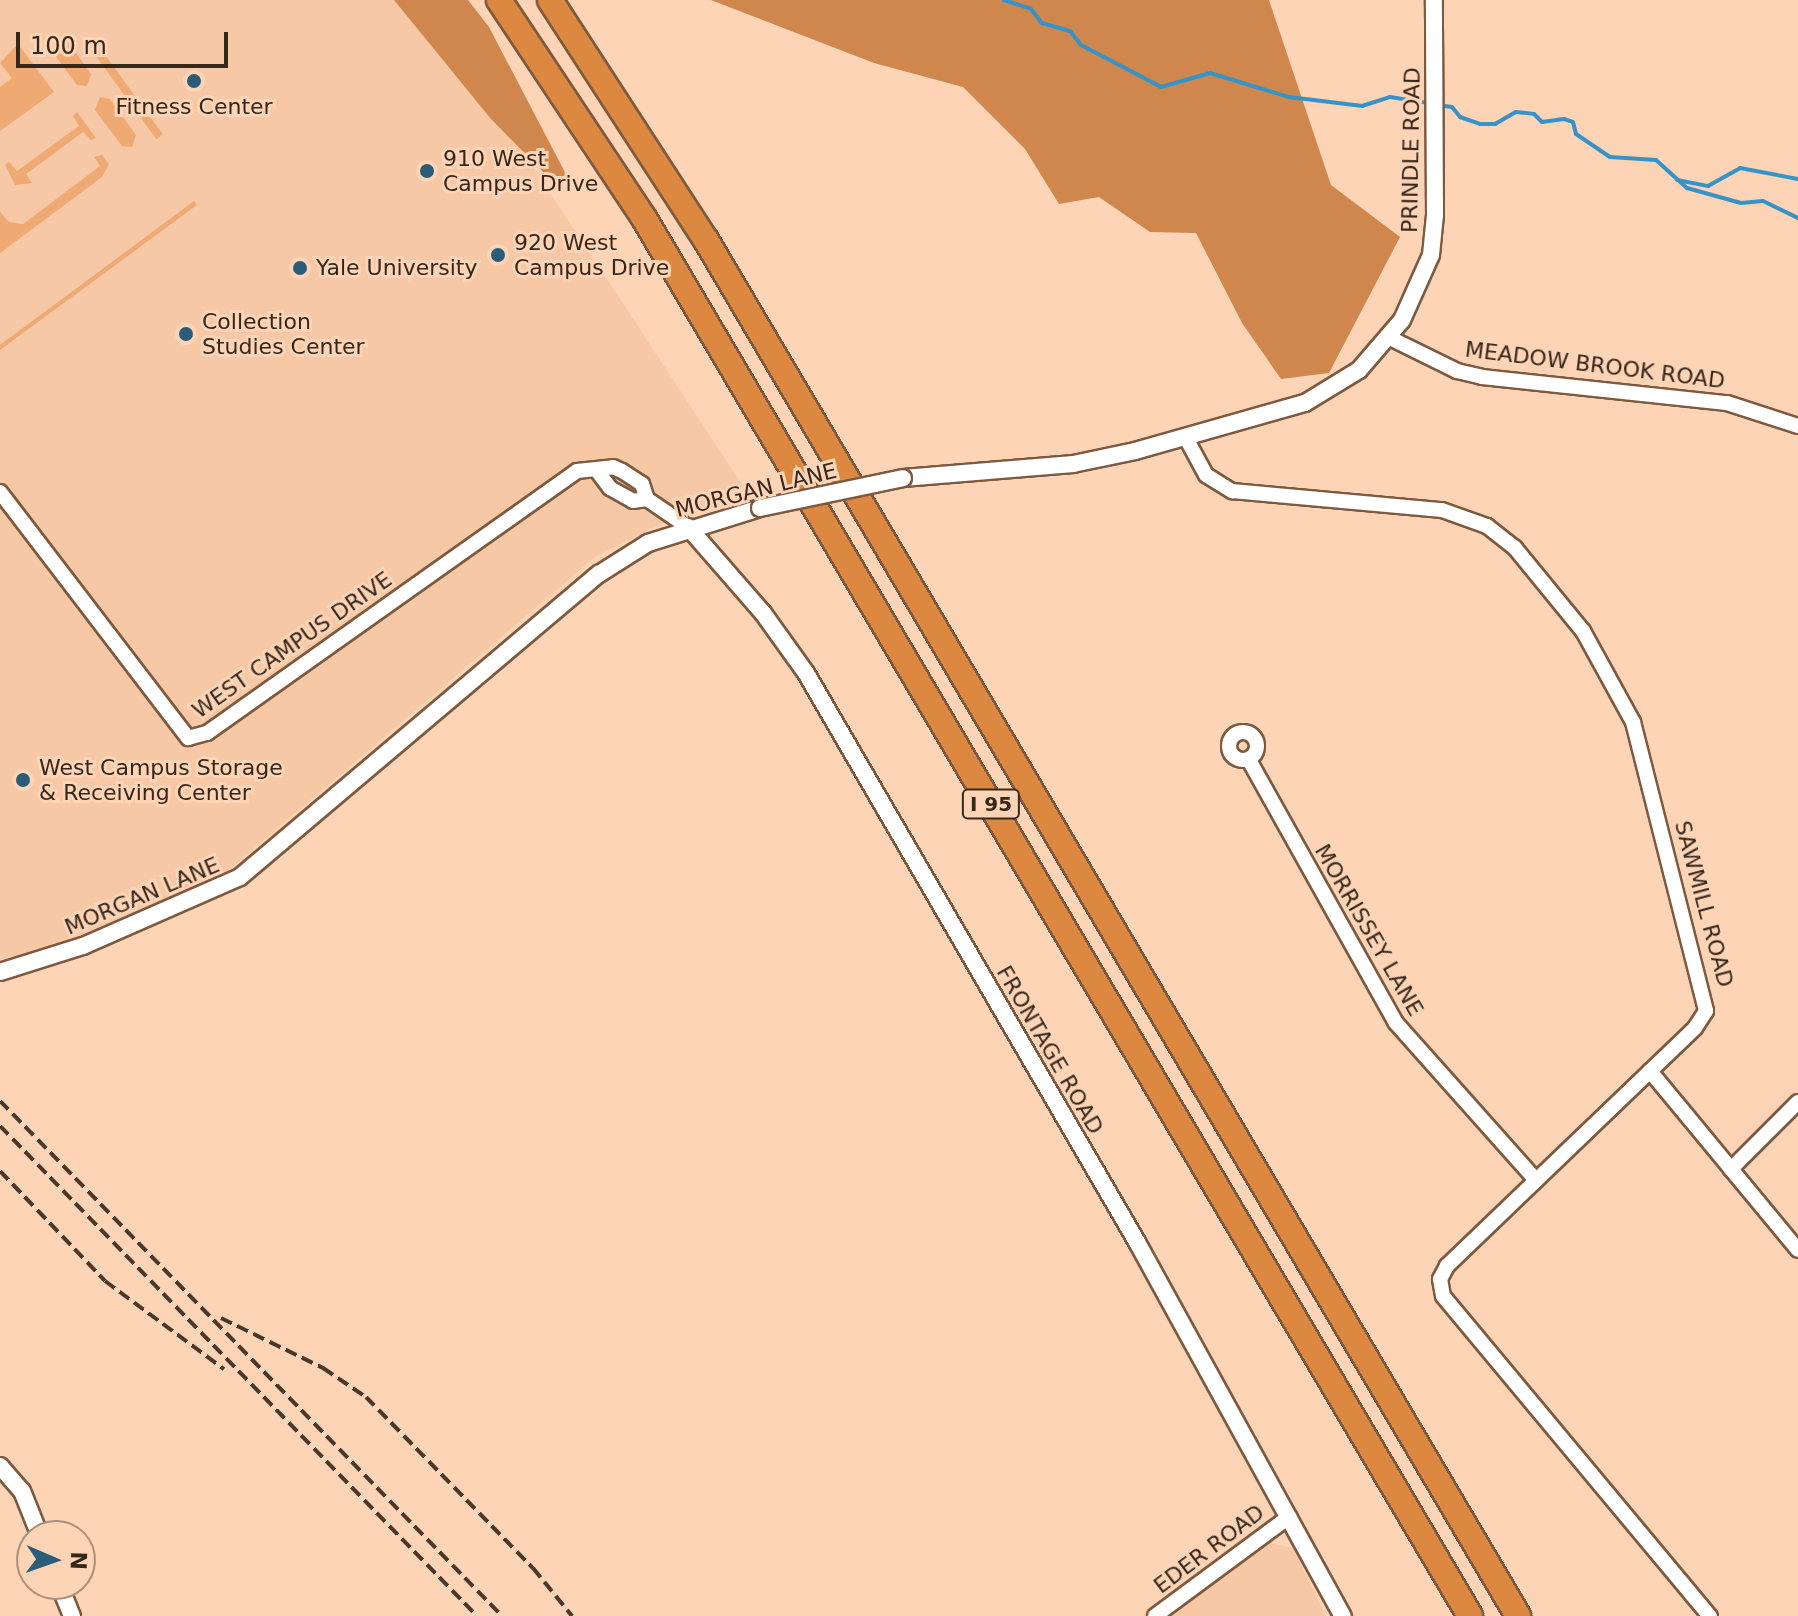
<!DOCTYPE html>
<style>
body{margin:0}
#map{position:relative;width:1798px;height:1616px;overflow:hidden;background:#fdd4b5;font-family:"DejaVu Sans",sans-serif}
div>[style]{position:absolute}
.built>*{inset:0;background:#f7c8a5}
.green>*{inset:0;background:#efa973;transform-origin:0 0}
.forest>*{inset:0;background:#cf874d}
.stream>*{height:4px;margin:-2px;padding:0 2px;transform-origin:2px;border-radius:2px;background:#3793c7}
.roads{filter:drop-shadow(2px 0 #7d5a3f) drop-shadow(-2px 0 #7d5a3f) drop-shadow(0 2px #7d5a3f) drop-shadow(0 -2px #7d5a3f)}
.minor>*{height:14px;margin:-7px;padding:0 7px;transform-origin:7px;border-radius:7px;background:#fff}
.minor>.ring{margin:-7px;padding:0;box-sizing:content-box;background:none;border:14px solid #fff;border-radius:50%}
.tertiary>*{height:16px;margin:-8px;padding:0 8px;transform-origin:8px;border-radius:8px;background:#fff}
.motorway>*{height:24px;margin:-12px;padding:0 12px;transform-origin:12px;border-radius:12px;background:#dd8840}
.rail>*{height:4px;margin-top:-2px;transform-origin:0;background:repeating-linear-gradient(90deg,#4a382b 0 12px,transparent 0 18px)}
.bridges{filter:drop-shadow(2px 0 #7d5a3f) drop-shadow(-2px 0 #7d5a3f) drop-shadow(0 2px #7d5a3f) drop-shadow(0 -2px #7d5a3f)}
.tertiary-bridge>*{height:16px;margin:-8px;padding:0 8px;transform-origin:8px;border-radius:8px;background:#fff}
.dots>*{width:22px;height:22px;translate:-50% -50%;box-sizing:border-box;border:4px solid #fdd4b5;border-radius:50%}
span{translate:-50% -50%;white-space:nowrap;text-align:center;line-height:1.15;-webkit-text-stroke:6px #fdd4b5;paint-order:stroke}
.shield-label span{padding:2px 6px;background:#fdd4b5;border:2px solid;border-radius:6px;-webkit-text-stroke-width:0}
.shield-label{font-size:20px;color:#36271b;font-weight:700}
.poi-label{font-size:22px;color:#36271b}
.left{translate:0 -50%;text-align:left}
.street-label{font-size:22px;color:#36271b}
.north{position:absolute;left:16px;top:1520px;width:80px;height:80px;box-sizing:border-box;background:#fdd4b5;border:2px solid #ad8f77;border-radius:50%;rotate:92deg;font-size:22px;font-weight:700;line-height:32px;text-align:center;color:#36271b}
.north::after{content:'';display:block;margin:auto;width:28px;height:36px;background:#2b5c7a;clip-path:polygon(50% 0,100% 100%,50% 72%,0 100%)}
.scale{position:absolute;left:16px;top:32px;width:212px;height:36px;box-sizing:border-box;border:4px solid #36271b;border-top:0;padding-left:10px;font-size:24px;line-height:28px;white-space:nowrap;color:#36271b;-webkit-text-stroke:6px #fdd4b5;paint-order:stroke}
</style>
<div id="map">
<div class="built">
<div style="clip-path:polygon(0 0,414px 0,448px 38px,751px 498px,690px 510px,596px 556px,224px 874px,42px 951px,0 959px)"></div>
<div style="clip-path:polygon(1265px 1542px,1293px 1548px,1326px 1616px,1163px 1616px)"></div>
</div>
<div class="green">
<div style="clip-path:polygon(59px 40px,69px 43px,91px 74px,87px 86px,77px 85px,54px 54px)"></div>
<div style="clip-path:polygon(18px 44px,54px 92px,0 131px,0 87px,12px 78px,0 63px)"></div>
<div style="left:100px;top:48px;width:107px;height:8px;rotate:54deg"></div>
<div style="clip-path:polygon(100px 97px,110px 99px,136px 135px,132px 147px,122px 146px,95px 110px)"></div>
<div style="clip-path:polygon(77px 112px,96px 138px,91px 140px,83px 132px,26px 174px,32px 183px,15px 185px,5px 165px,9px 162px,17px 171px,46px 150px,79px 126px,73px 116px)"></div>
<div style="clip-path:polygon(102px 155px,109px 164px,102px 177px,0 253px,0 212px,9px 222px,23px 224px,100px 166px,94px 157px)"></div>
<div style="clip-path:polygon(194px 201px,197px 205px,0 350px,0 345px)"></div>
</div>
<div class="forest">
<div style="clip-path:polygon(394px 0,468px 0,489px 27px,569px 180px,552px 181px,491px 119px)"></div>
<div style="clip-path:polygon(711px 0,1269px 0,1331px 185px,1400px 237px,1329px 373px,1281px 379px,1242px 323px,1196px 233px,1150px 232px,1099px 197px,1059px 204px,1025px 149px,963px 87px,874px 63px)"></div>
</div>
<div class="stream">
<div style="left:1004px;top:0;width:28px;rotate:18deg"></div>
<div style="left:1031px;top:9px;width:18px;rotate:52deg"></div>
<div style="left:1042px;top:23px;width:29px;rotate:16deg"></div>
<div style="left:1070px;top:31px;width:18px;rotate:52deg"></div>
<div style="left:1081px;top:45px;width:90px;rotate:27.7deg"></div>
<div style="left:1161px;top:87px;width:51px;rotate:-15.9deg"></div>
<div style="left:1210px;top:73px;width:83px;rotate:16.9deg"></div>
<div style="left:1289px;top:97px;width:74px;rotate:7deg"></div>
<div style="left:1362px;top:106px;width:29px;rotate:-18deg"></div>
<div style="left:1390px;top:97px;width:39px;rotate:9deg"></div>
<div style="left:1437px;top:105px;width:15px;rotate:8deg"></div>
<div style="left:1452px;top:107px;width:13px;rotate:51deg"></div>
<div style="left:1460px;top:117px;width:21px;rotate:19deg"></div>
<div style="left:1480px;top:124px;width:15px"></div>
<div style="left:1495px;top:124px;width:24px;rotate:-30deg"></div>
<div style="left:1516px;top:112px;width:18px;rotate:6deg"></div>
<div style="left:1534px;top:114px;width:11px;rotate:45deg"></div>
<div style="left:1542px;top:122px;width:22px;rotate:-8deg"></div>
<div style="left:1564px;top:119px;width:9px;rotate:18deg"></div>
<div style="left:1573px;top:122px;width:12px;rotate:76deg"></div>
<div style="left:1576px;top:134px;width:41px;rotate:34.1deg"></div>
<div style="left:1610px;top:157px;width:46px;rotate:3.7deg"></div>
<div style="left:1656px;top:160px;width:42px;rotate:42.1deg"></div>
<div style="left:1687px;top:188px;width:56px;rotate:15.5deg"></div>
<div style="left:1741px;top:203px;width:22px;rotate:-5deg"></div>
<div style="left:1763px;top:201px;width:39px;rotate:26deg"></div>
<div style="left:1677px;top:180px;width:32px;rotate:11deg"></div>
<div style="left:1708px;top:186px;width:37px;rotate:-29deg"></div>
<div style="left:1740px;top:168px;width:59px;rotate:10.7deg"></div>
</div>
<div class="roads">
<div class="minor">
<div style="left:1390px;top:338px;width:75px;rotate:26.2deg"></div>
<div style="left:1457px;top:371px;width:26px;rotate:13deg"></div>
<div style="left:1482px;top:377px;width:246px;rotate:6.1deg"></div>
<div style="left:1727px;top:403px;width:75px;rotate:17.9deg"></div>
<div style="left:1186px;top:438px;width:42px;rotate:61.6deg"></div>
<div style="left:1206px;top:475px;width:31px;rotate:32deg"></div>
<div style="left:1232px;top:491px;width:211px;rotate:5.2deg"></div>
<div style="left:1442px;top:510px;width:48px;rotate:19.6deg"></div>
<div style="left:1487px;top:526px;width:36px;rotate:38deg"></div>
<div style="left:1515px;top:548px;width:107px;rotate:50.7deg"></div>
<div style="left:1583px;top:631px;width:104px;rotate:61.2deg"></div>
<div style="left:1633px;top:722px;width:298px;rotate:75.8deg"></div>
<div style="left:1706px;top:1011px;width:20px;rotate:123deg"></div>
<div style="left:1695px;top:1028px;width:344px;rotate:136.2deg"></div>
<div style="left:1447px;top:1266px;width:15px;rotate:118deg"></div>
<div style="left:1440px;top:1279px;width:17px;rotate:80deg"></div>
<div style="left:1443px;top:1296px;width:417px;rotate:50.2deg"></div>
<div style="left:598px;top:472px;width:20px;rotate:53deg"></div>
<div style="left:610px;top:488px;width:26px;rotate:29deg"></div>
<div style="left:633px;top:501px;width:14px;rotate:-8deg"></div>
<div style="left:0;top:492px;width:310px;rotate:52.6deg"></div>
<div style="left:188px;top:738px;width:20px;rotate:-15deg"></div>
<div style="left:207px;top:733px;width:453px;rotate:-35.3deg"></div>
<div style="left:577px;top:471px;width:36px;rotate:-6deg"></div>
<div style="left:613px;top:467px;width:10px;rotate:24deg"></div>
<div style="left:622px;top:471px;width:24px;rotate:33deg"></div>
<div style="left:642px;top:484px;width:16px;rotate:72deg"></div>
<div style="left:647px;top:499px;width:50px;rotate:34.3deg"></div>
<div class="ring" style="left:1229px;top:732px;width:14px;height:14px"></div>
<div style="left:1249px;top:760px;width:301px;rotate:60.8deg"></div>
<div style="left:1396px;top:1023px;width:210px;rotate:48.3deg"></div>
<div style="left:1650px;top:1071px;width:127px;rotate:50.4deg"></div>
<div style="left:1798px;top:1102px;width:95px;rotate:135deg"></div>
<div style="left:1731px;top:1169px;width:105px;rotate:50.4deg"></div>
<div style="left:1155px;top:1616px;width:167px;rotate:-36.5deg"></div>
</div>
<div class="tertiary">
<div style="left:903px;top:478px;width:171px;rotate:-4.7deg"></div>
<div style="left:1073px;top:464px;width:63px;rotate:-11.8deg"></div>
<div style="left:1135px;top:451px;width:177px;rotate:-15.8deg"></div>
<div style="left:1305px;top:403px;width:63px;rotate:-31.4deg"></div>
<div style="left:1359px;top:370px;width:66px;rotate:-49.3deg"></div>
<div style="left:1402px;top:320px;width:71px;rotate:-66deg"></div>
<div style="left:1431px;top:255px;width:40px;rotate:-84.3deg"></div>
<div style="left:1435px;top:215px;width:215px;rotate:-90.3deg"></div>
<div style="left:688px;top:527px;width:114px;rotate:48.9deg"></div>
<div style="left:763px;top:613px;width:74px;rotate:54.4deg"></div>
<div style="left:806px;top:673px;width:658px;rotate:59.81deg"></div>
<div style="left:1137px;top:1242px;width:427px;rotate:61.2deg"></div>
<div style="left:0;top:972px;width:87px;rotate:-17.4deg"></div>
<div style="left:83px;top:946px;width:171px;rotate:-23.7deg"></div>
<div style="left:240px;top:877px;width:470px;rotate:-40.2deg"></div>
<div style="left:599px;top:574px;width:58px;rotate:-32.3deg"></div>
<div style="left:648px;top:543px;width:117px;rotate:-17.4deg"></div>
<div style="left:0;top:1466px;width:33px;rotate:49deg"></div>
<div style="left:22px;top:1491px;width:48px;rotate:68.2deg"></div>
<div style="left:59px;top:1584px;width:35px;rotate:68deg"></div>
</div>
<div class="motorway">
<div style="left:499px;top:0;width:262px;rotate:56.4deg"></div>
<div style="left:644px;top:218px;width:1624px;rotate:59.42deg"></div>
<div style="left:550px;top:0;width:286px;rotate:57deg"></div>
<div style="left:706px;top:240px;width:1598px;rotate:59.45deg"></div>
</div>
</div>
<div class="rail">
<div style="left:0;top:1101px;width:719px;rotate:45.73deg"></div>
<div style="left:0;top:1126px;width:684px;rotate:45.77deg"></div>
<div style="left:0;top:1171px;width:152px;rotate:46.3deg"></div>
<div style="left:105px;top:1281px;width:148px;rotate:36.5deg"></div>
<div style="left:221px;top:1318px;width:114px;rotate:26.1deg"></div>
<div style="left:323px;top:1368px;width:52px;rotate:34deg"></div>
<div style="left:366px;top:1397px;width:239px;rotate:45.7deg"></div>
<div style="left:533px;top:1568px;width:62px;rotate:50.9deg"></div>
</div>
<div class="bridges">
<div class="tertiary-bridge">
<div style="left:760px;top:508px;width:146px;rotate:-11.8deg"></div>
</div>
</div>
<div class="dots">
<div style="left:194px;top:81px;background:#2b5c7a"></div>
<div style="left:427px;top:171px;background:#2b5c7a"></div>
<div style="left:498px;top:255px;background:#2b5c7a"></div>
<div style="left:300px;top:268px;background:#2b5c7a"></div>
<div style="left:186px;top:334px;background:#2b5c7a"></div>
<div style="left:23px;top:780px;background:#2b5c7a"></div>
</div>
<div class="shield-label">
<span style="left:991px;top:804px">I 95</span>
</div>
<div class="poi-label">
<span style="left:194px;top:107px">Fitness Center</span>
<span class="left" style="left:443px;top:171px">910 West<br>Campus Drive</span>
<span class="left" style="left:514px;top:255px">920 West<br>Campus Drive</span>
<span class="left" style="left:316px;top:268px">Yale University</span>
<span class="left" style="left:202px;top:334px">Collection<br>Studies Center</span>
<span class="left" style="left:39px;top:780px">West Campus Storage<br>&amp; Receiving Center</span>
</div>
<div class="street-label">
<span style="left:1411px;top:150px;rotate:-89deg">PRINDLE ROAD</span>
<span style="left:1595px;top:365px;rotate:7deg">MEADOW BROOK ROAD</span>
<span style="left:756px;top:490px;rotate:-14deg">MORGAN LANE</span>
<span style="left:292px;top:645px;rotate:-35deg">WEST CAMPUS DRIVE</span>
<span style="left:142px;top:896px;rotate:-23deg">MORGAN LANE</span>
<span style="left:1704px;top:904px;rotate:75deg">SAWMILL ROAD</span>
<span style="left:1369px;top:930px;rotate:60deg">MORRISSEY LANE</span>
<span style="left:1050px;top:1050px;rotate:60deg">FRONTAGE ROAD</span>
<span style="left:1209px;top:1549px;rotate:-37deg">EDER ROAD</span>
</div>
<div class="north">N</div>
<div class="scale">100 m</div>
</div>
